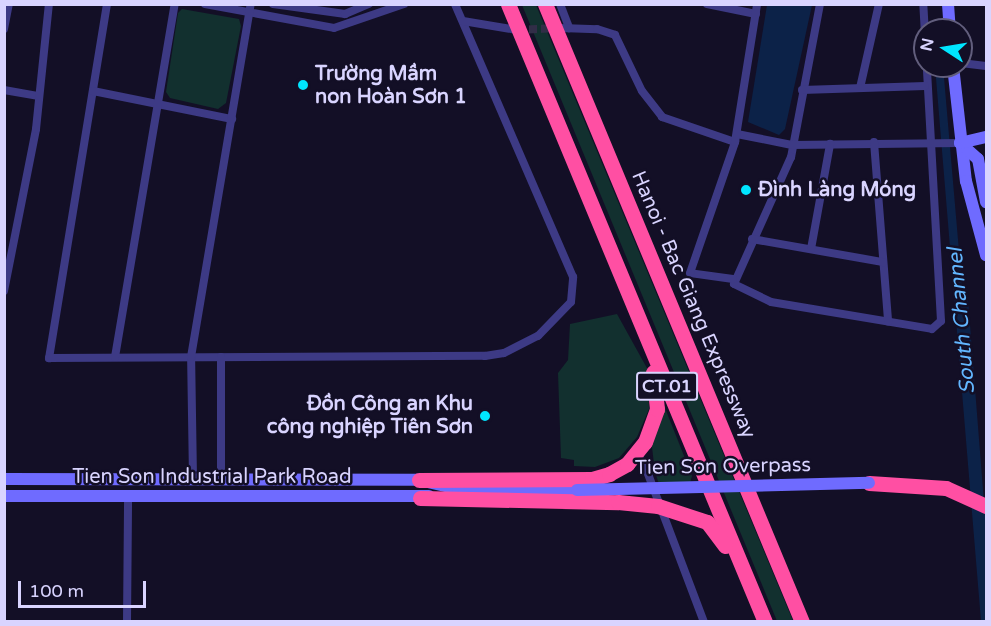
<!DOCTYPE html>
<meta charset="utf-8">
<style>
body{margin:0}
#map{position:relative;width:991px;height:626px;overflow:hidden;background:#130f26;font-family:"Varela Round",sans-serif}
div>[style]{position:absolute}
.green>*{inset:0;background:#12302f}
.water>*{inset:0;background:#0c2248}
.street-tunnel>*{height:8px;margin-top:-4px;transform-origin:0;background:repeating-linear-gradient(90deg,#312d47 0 8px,transparent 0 12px)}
.street>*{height:8px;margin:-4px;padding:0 4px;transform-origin:4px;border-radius:4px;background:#3d3a85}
.secondary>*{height:12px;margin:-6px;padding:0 6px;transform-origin:6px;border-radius:6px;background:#6f6bff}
.highway>*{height:15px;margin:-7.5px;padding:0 7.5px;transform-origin:7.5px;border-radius:7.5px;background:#ff4fa3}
.secondary-bridge>*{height:12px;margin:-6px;padding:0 6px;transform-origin:6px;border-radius:6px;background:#6f6bff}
.dots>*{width:16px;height:16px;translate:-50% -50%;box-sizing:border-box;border:3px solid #130f26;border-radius:50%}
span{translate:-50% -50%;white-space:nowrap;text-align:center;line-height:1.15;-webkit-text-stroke:5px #130f26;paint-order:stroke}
.shield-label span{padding:2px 4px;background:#130f26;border:2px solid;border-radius:4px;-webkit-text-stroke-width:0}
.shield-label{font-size:18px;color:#d9d4ff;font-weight:700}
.poi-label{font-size:20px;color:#d9d4ff;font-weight:700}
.left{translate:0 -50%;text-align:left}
.right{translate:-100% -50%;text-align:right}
.street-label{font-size:20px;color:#d9d4ff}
.water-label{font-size:21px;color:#62b6ff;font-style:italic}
.frame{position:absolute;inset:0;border:6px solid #d9d4ff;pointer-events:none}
.north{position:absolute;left:913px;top:18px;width:60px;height:60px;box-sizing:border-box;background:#130f26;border:2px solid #625e7d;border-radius:50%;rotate:282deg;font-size:16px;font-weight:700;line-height:24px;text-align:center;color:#d9d4ff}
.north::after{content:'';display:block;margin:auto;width:21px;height:27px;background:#00e5ff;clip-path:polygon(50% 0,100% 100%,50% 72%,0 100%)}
.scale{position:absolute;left:18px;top:581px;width:128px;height:27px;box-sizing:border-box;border:3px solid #d9d4ff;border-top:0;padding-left:8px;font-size:18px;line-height:21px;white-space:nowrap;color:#d9d4ff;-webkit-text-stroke:4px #130f26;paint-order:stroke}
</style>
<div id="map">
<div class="green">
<div style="clip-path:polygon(522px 5px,536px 5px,793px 621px,777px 621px)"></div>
<div style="clip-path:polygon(182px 9px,239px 19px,241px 26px,226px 103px,218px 109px,170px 98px,166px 92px,178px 13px)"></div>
<div style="clip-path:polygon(617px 314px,648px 370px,649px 409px,637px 437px,619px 458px,595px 467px,574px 466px,574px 460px,561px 458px,558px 373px,568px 360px,570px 324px)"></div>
<div style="clip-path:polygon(663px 403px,692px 476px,690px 483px,659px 484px,655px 472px,652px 447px)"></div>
</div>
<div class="water">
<div style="clip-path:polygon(767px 5px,812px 5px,785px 129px,779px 135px,748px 122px)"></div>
<div style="clip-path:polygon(935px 66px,943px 66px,962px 286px,967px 287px,986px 528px,986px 621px,981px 621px)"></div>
</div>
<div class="street-tunnel">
<div style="left:517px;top:30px;width:41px;rotate:-2.8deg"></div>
</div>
<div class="street">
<div style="left:107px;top:4px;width:359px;rotate:99.3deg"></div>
<div style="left:49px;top:358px;width:436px;rotate:-0.3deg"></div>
<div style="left:485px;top:356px;width:19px;rotate:-9deg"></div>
<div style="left:504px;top:353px;width:38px;rotate:-27deg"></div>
<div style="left:538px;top:336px;width:47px;rotate:-45.9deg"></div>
<div style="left:571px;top:302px;width:25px;rotate:-85deg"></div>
<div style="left:573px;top:277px;width:297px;rotate:-113.4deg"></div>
<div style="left:205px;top:4px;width:131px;rotate:10.5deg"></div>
<div style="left:334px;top:28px;width:74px;rotate:-18.9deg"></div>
<div style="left:273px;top:4px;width:73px;rotate:7.9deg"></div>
<div style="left:345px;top:14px;width:26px;rotate:-23deg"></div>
<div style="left:560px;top:4px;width:26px;rotate:69deg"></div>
<div style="left:707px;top:4px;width:50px;rotate:11.5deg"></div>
<div style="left:820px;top:4px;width:156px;rotate:100.7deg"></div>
<div style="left:791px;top:157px;width:139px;rotate:114.2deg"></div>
<div style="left:734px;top:284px;width:41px;rotate:25.9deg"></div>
<div style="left:771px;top:302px;width:163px;rotate:9.5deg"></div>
<div style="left:932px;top:329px;width:12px;rotate:-42deg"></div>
<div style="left:941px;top:321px;width:318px;rotate:-93.2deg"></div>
<div style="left:463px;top:21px;width:55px;rotate:9.5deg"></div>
<div style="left:561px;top:28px;width:36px;rotate:2deg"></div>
<div style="left:597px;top:29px;width:19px;rotate:18deg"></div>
<div style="left:615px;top:35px;width:62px;rotate:64.3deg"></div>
<div style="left:642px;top:91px;width:33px;rotate:52deg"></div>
<div style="left:662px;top:117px;width:77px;rotate:18.9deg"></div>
<div style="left:4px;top:29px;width:25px;rotate:-79deg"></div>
<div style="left:961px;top:63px;width:25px;rotate:7deg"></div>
<div style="left:860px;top:88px;width:86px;rotate:-77.3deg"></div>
<div style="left:4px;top:90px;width:34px;rotate:10deg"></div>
<div style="left:802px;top:90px;width:123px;rotate:-1.9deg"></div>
<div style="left:93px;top:91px;width:142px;rotate:11.4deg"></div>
<div style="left:737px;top:134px;width:56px;rotate:11.3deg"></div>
<div style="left:792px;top:145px;width:168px;rotate:-0.7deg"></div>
<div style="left:874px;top:142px;width:180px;rotate:85.5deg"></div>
<div style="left:752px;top:239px;width:133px;rotate:10deg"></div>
<div style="left:811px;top:249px;width:107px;rotate:-79.7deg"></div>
<div style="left:733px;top:279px;width:43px;rotate:-172.1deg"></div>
<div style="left:690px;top:273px;width:139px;rotate:-71deg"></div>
<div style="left:735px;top:142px;width:140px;rotate:-80.9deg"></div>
<div style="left:4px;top:291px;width:165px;rotate:-78.8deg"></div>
<div style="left:36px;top:129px;width:126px;rotate:-84.1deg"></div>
<div style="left:115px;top:357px;width:358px;rotate:-80.4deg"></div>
<div style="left:221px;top:357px;width:121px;rotate:90deg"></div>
<div style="left:637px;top:454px;width:14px;rotate:56deg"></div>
<div style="left:645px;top:466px;width:167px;rotate:69.3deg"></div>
<div style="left:193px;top:478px;width:121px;rotate:-90.9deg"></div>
<div style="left:191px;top:357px;width:358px;rotate:-80.4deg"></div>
<div style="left:127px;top:622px;width:127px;rotate:-89.5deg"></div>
</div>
<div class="secondary">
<div style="left:948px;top:4px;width:26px;rotate:86deg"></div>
<div style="left:953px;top:66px;width:116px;rotate:83.6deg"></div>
<div style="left:966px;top:181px;width:77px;rotate:74.9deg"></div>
<div style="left:960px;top:143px;width:24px;rotate:42deg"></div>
<div style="left:978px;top:159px;width:44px;rotate:79.5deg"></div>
<div style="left:960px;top:143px;width:27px;rotate:-13deg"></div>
<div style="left:4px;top:479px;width:415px;rotate:0.1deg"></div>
<div style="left:419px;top:480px;width:40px;rotate:13deg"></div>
<div style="left:458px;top:489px;width:119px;rotate:0.5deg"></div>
<div style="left:4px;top:496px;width:425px"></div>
</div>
<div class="highway">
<div style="left:508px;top:4px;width:669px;rotate:67.42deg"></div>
<div style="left:545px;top:4px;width:669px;rotate:67.42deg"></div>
<div style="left:419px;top:480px;width:173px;rotate:-0.3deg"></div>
<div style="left:592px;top:479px;width:18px;rotate:-16deg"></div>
<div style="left:609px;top:474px;width:21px;rotate:-29deg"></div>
<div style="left:627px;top:464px;width:28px;rotate:-51deg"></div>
<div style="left:645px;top:442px;width:35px;rotate:-70deg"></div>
<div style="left:657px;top:409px;width:37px;rotate:-96deg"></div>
<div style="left:869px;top:483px;width:77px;rotate:3.7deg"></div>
<div style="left:946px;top:488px;width:44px;rotate:24.2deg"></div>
<div style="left:420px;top:498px;width:198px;rotate:1.2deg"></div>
<div style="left:618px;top:502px;width:40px;rotate:5.7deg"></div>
<div style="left:658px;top:506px;width:52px;rotate:18.1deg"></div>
<div style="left:707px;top:522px;width:30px;rotate:53deg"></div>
</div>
<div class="secondary-bridge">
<div style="left:577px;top:490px;width:292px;rotate:-1.4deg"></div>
</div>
<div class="dots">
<div style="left:303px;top:85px;background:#00e5ff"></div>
<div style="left:746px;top:190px;background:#00e5ff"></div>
<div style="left:485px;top:416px;background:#00e5ff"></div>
</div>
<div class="shield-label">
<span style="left:667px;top:386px">CT.01</span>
</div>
<div class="poi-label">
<span class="left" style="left:315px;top:86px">Trường Mầm<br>non Hoàn Sơn 1</span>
<span class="left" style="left:758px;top:190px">Đình Làng Móng</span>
<span class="right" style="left:473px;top:416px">Đồn Công an Khu<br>công nghiệp Tiên Sơn</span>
</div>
<div class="street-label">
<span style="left:693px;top:305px;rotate:67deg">Hanoi - Bac Giang Expressway</span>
<span style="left:723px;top:467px;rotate:-1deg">Tien Son Overpass</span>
<span style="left:212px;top:477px">Tien Son Industrial Park Road</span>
</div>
<div class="water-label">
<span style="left:962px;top:321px;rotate:-95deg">South Channel</span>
</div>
<div class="frame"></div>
<div class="north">N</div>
<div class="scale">100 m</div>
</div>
